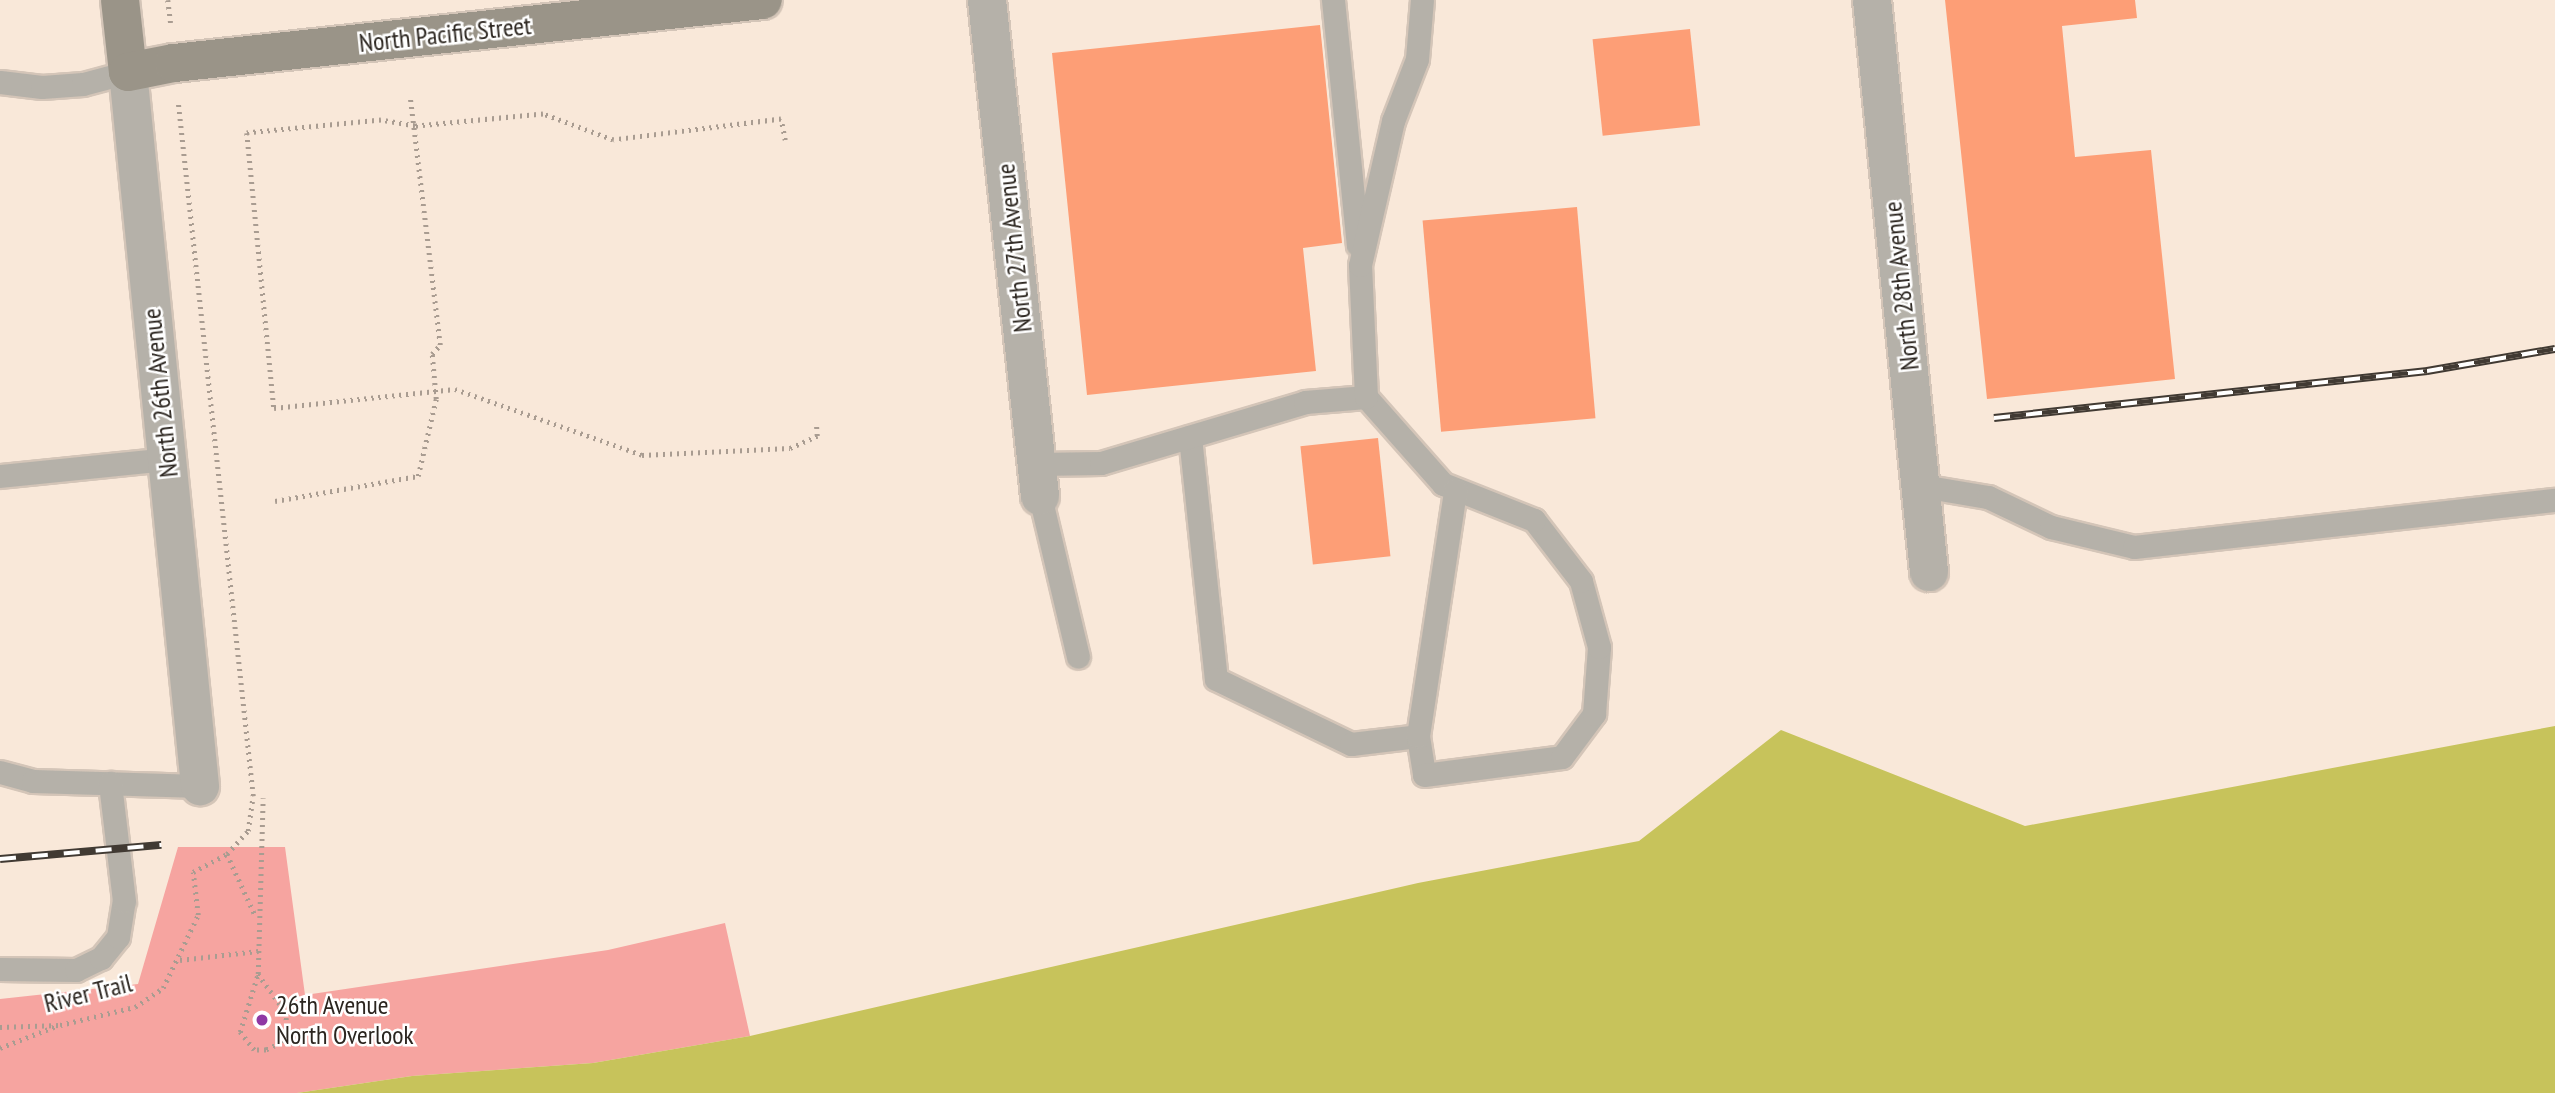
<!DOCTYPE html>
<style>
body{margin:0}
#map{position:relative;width:2555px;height:1093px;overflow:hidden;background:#f9e8d9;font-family:"PT Sans Narrow",sans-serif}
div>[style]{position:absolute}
.green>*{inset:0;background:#f6a4a0}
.water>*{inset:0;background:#c7c35b}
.building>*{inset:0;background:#fd9e76;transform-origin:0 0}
.path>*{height:4.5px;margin-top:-2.25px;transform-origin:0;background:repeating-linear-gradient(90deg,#a99c91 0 2px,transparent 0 7px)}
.roads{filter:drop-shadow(2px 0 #d4c5b8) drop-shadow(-2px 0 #d4c5b8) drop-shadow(0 2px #d4c5b8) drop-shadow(0 -2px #d4c5b8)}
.lane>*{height:23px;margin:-11.5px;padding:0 11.5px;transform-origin:11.5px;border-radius:11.5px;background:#b5b1a9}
.street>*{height:38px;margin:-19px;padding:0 19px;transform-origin:19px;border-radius:19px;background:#b5b1a9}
.secondary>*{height:38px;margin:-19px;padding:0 19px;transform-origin:19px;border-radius:19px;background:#9a9488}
.rail>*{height:8px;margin-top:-4px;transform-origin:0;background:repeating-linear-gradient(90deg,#fff 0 16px,#413a33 0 32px);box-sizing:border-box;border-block:2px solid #413a33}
.dots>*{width:19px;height:19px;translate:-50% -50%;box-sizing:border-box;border:4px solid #fff;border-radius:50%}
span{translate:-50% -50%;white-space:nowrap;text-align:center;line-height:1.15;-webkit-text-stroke:5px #fff;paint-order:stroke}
.street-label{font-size:26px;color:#2b251f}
.poi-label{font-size:26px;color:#2b251f}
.left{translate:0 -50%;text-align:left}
</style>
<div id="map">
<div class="green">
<div style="clip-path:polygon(178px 847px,285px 847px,305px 995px,608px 950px,725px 923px,750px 1036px,593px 1063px,412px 1076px,297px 1093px,0 1093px,0 999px,138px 984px)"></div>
</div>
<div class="water">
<div style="clip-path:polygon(2555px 726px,2555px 1093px,297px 1093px,412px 1076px,593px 1063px,750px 1036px,1418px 883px,1639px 841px,1781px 730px,2025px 826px)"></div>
</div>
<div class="building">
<div style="clip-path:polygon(1945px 0,2135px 0,2137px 18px,2062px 26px,2075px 157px,2151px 150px,2175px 379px,1987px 399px)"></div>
<div style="clip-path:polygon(1320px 25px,1342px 243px,1303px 248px,1316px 371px,1087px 395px,1052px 53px)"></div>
<div style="left:1690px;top:29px;width:97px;height:98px;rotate:84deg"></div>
<div style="left:1577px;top:207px;width:212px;height:155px;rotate:85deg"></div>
<div style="left:1378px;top:438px;width:119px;height:78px;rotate:84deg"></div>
</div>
<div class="path">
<div style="left:168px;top:0;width:23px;rotate:83deg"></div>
<div style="left:785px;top:140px;width:21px;rotate:-101deg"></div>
<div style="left:781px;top:119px;width:169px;rotate:172.9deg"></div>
<div style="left:613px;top:140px;width:75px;rotate:-159.6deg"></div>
<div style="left:543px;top:114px;width:129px;rotate:174.6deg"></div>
<div style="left:415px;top:126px;width:35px;rotate:-170deg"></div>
<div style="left:381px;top:120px;width:135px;rotate:174.5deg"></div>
<div style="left:247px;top:133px;width:276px;rotate:84.4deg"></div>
<div style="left:274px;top:408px;width:182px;rotate:-6deg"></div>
<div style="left:455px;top:389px;width:198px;rotate:19.4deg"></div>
<div style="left:642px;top:455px;width:148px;rotate:-2.7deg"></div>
<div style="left:790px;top:448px;width:30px;rotate:-24deg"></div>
<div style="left:817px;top:436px;width:14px;rotate:-94deg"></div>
<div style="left:275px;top:501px;width:145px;rotate:-9.9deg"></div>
<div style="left:418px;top:476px;width:79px;rotate:-76.8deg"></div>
<div style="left:436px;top:399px;width:45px;rotate:-95.1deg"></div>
<div style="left:432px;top:354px;width:12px;rotate:-48deg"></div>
<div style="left:440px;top:345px;width:251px;rotate:-96.9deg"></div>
<div style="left:227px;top:854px;width:69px;rotate:65.3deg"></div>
<div style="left:180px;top:960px;width:79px;rotate:-6.6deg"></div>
<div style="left:258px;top:974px;width:46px;rotate:53.9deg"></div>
<div style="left:285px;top:1011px;width:17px;rotate:80deg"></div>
<div style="left:288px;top:1028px;width:17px;rotate:115deg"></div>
<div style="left:281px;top:1043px;width:17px;rotate:155deg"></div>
<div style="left:266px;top:1050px;width:12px;rotate:180deg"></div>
<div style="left:254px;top:1050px;width:23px;rotate:-128deg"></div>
<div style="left:240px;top:1032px;width:61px;rotate:-72.8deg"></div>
<div style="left:258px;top:974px;width:176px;rotate:-88.4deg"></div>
<div style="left:0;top:1027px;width:60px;rotate:-1.9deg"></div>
<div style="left:60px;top:1025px;width:77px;rotate:-13.5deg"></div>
<div style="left:135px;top:1007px;width:34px;rotate:-34deg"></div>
<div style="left:163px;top:988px;width:81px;rotate:-64.4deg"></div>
<div style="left:198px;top:915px;width:43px;rotate:-96.6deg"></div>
<div style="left:193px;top:872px;width:38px;rotate:-28deg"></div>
<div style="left:227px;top:854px;width:31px;rotate:-48deg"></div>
<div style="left:248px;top:831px;width:35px;rotate:-82deg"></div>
<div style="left:253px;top:796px;width:698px;rotate:-96.17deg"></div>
<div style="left:0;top:1048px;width:60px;rotate:-21.4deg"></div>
</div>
<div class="roads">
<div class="lane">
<div style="left:1333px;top:0;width:246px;rotate:84.2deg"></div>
<div style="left:0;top:82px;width:42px;rotate:6.8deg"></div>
<div style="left:42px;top:87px;width:41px;rotate:-4.2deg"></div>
<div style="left:83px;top:84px;width:47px;rotate:-14.9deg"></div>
<div style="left:1190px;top:437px;width:243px;rotate:83.9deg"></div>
<div style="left:1216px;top:679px;width:150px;rotate:25.7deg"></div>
<div style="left:1351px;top:744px;width:67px;rotate:-6.8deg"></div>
<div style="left:1418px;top:736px;width:39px;rotate:81deg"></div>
<div style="left:1424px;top:775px;width:139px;rotate:-7.4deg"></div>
<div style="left:1562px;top:757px;width:54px;rotate:-53.3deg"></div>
<div style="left:1594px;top:714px;width:67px;rotate:-85.7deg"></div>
<div style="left:1599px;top:647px;width:68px;rotate:-105.3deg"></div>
<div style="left:1581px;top:581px;width:77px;rotate:-127.6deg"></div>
<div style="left:1534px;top:520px;width:98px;rotate:-158.4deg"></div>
<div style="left:1443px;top:484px;width:116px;rotate:-131.5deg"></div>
<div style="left:1037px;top:464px;width:64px;rotate:-0.9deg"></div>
<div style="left:1101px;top:463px;width:213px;rotate:-16.6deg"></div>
<div style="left:1305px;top:402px;width:61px;rotate:-4.7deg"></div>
<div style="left:1366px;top:397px;width:132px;rotate:-92.6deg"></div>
<div style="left:1360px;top:265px;width:148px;rotate:-77.1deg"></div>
<div style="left:1393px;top:121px;width:66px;rotate:-68.8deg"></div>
<div style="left:1417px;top:59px;width:59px;rotate:-85.2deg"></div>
<div style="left:0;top:476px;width:168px;rotate:-5.8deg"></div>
<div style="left:1922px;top:486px;width:67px;rotate:9.5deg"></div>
<div style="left:1988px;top:497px;width:70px;rotate:25.5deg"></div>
<div style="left:2051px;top:527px;width:85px;rotate:13.5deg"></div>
<div style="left:2134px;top:547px;width:424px;rotate:-6.4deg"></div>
<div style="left:1040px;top:496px;width:165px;rotate:76.7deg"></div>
<div style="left:1418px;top:736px;width:249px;rotate:-81.4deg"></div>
<div style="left:0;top:772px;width:34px;rotate:15deg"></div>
<div style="left:33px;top:781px;width:167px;rotate:1.7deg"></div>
<div style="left:0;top:969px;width:76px;rotate:0.8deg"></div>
<div style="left:76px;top:970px;width:28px;rotate:-26deg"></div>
<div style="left:101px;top:958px;width:27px;rotate:-51deg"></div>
<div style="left:118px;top:937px;width:36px;rotate:-81deg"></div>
<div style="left:124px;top:901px;width:119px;rotate:-96.8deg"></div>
</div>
<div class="street">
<div style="left:987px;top:0;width:499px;rotate:83.9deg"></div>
<div style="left:1872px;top:0;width:575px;rotate:84.31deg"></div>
<div style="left:128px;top:72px;width:718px;rotate:84.24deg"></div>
</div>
<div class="secondary">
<div style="left:120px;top:0;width:72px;rotate:83.7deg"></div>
<div style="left:128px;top:72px;width:47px;rotate:-11.1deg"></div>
<div style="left:174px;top:63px;width:592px;rotate:-6.11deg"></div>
</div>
</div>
<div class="rail">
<div style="left:1994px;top:418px;width:436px;rotate:-6.2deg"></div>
<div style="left:2427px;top:371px;width:130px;rotate:-9.8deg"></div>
<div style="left:0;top:859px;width:162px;rotate:-5deg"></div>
</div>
<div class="dots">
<div style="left:262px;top:1020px;background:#8f38a4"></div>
</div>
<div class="street-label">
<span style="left:445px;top:34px;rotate:-6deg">North Pacific Street</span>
<span style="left:1014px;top:248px;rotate:-96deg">North 27th Avenue</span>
<span style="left:1901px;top:286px;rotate:-96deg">North 28th Avenue</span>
<span style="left:160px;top:393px;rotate:-96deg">North 26th Avenue</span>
<span style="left:88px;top:993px;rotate:-14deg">River Trail</span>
</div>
<div class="poi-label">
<span class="left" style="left:276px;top:1020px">26th Avenue<br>North Overlook</span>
</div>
</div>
